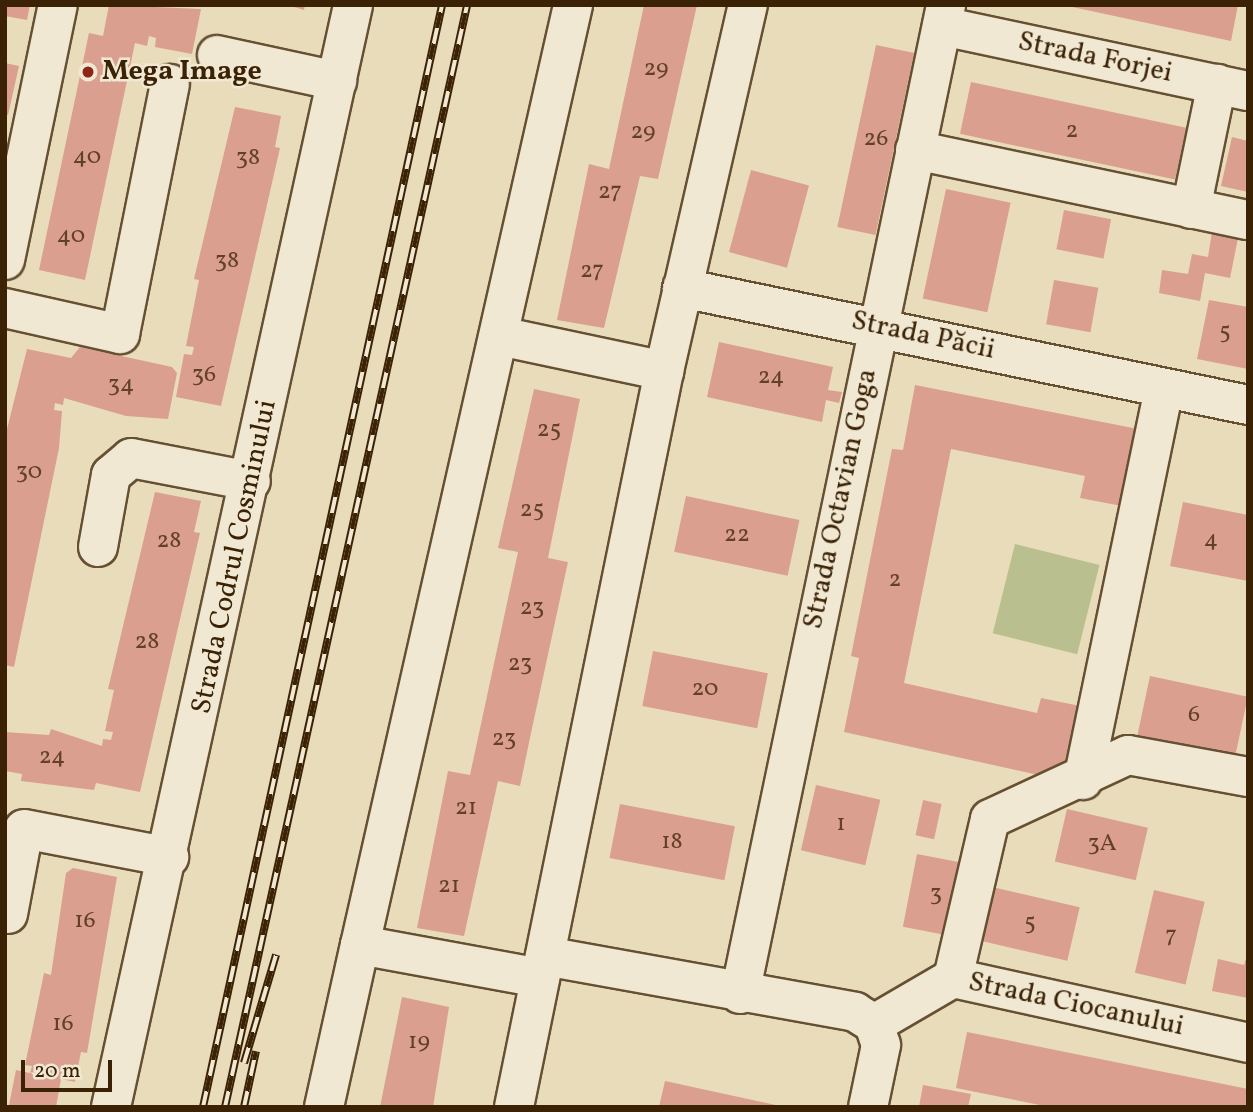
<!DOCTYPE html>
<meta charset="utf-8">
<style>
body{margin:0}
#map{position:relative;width:1253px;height:1112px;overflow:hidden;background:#e8dcbb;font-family:Vollkorn,serif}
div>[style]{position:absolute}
.green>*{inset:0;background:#b9bf8e;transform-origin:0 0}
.building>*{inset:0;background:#da9f8f;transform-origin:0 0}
.roads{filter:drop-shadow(2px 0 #665032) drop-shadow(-2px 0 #665032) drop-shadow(0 2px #665032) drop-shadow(0 -2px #665032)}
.minor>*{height:38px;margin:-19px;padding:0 19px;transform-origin:19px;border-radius:19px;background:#f0e8d3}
.rail>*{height:8px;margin-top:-4px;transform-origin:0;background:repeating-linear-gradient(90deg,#f0e8d3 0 16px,#3b2205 0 32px);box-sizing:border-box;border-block:2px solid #3b2205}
.dots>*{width:19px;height:19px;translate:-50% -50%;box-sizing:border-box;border:4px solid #f0e8d3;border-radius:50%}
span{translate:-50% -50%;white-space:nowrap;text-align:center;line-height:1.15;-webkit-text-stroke:5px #f0e8d3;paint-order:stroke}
.number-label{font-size:24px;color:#634128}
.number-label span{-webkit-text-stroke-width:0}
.street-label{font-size:28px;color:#3b2205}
.poi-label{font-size:28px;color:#3b2205;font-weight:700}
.left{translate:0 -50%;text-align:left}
.frame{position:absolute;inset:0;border:7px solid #3b2205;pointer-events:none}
.scale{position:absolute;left:21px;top:1060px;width:91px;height:32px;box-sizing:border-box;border:4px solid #3b2205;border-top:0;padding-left:9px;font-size:21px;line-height:24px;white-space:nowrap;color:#3b2205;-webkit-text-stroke:5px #f0e8d3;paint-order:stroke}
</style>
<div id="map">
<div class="green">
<div style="left:1015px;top:544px;width:87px;height:92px;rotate:14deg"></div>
</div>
<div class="building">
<div style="clip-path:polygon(5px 5px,30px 5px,27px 20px,5px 16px)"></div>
<div style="clip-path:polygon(109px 5px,201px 9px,192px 54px,155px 47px,156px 38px,149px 36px,147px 46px,135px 43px,85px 280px,39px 270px,89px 33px,103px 36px)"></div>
<div style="clip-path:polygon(288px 5px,305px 5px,304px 10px)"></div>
<div style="clip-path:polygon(644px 5px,697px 5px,658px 179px,640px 176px,604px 328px,557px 320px,589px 164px,609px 169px)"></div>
<div style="clip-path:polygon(1063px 5px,1238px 5px,1231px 41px)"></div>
<div style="left:876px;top:45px;width:39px;height:186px;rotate:12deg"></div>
<div style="clip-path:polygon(5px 63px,19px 66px,8px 115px,5px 114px)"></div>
<div style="left:971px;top:82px;width:220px;height:53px;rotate:12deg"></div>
<div style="clip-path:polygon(235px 107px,281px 116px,275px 147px,280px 148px,221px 406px,176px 397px,184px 354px,192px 355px,194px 347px,186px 346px,199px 280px,194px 279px)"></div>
<div style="clip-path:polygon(1232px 137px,1248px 141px,1248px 192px,1221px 186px)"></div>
<div style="left:751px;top:170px;width:60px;height:85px;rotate:15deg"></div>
<div style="left:946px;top:189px;width:66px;height:112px;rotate:12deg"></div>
<div style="left:1064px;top:210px;width:48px;height:40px;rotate:11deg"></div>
<div style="clip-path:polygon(1212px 232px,1238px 238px,1230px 278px,1205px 273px,1200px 301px,1159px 293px,1162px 270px,1188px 274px,1192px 254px,1208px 257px)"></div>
<div style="left:1054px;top:280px;width:45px;height:45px;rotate:10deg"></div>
<div style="clip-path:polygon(1209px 300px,1248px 307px,1248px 369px,1197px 359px)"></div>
<div style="clip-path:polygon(719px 342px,833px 367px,828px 390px,842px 392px,839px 403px,826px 400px,822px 422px,707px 397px)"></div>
<div style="clip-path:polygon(80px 347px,172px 367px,177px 373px,168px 419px,126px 416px,64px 398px,63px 405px,55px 403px,54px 410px,62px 411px,59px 448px,14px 667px,5px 665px,5px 437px,27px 349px,71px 358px)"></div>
<div style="clip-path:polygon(915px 385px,1143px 430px,1127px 507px,1080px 498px,1085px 476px,951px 449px,904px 683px,1037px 713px,1041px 698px,1085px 707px,1070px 782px,844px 732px,859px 658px,851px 656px,892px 449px,903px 450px)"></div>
<div style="clip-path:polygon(534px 389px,580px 399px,548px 558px,568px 562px,531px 733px,520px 786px,498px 781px,464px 936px,417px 928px,448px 771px,470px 775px,518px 552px,498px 548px)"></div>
<div style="clip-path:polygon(155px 492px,201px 501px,194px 532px,200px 533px,140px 792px,96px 783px,94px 790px,21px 781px,22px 774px,5px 771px,5px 732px,49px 735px,51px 729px,102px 746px,103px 739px,111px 740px,113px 732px,105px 731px,114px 690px,108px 689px)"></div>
<div style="left:686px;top:496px;width:116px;height:57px;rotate:12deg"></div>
<div style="clip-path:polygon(1183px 502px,1248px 515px,1248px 581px,1170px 566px)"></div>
<div style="left:653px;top:651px;width:117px;height:56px;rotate:11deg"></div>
<div style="left:1150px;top:676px;width:100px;height:61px;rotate:12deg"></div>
<div style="left:816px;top:785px;width:66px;height:67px;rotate:13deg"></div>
<div style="left:923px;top:800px;width:19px;height:36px;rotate:12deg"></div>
<div style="left:620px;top:804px;width:117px;height:55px;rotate:11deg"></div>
<div style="left:1067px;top:809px;width:83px;height:54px;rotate:13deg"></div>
<div style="left:917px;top:854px;width:54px;height:74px;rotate:11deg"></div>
<div style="clip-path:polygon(73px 868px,117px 877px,87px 1053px,81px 1052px,75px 1082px,61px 1079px,56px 1107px,17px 1107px,9px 1105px,16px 1070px,30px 1073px,32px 1066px,25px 1065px,44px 973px,51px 975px,66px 873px)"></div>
<div style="left:992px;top:887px;width:90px;height:55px;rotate:13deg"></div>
<div style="left:1154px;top:890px;width:52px;height:85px;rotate:13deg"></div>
<div style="clip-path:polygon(1248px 952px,1248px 998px,1212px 991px,1218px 959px,1244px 965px)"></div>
<div style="clip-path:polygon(402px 997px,449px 1007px,433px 1107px,380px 1107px)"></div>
<div style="clip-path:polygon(967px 1032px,1248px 1089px,1248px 1107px,1050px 1107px,956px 1088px)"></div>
<div style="clip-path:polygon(665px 1081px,780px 1106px,780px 1107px,659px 1107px)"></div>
<div style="clip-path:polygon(923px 1085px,971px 1094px,968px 1107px,919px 1107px)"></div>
</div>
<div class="roads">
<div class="minor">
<div style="left:942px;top:26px;width:313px;rotate:12deg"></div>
<div style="left:217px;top:55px;width:123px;rotate:12.2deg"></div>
<div style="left:915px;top:150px;width:340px;rotate:11.9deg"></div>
<div style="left:1191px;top:209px;width:128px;rotate:-78.3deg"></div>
<div style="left:5px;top:260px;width:260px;rotate:-78.3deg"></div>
<div style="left:682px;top:288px;width:578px;rotate:11.68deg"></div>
<div style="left:5px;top:308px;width:118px;rotate:12.7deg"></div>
<div style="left:120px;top:334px;width:255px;rotate:-78.7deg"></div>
<div style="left:500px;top:336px;width:168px;rotate:12deg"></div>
<div style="left:98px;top:547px;width:73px;rotate:-79.8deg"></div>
<div style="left:111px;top:475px;width:26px;rotate:-40deg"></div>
<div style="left:131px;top:458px;width:122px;rotate:10.9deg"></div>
<div style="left:1083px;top:780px;width:400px;rotate:-78.3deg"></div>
<div style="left:8px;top:914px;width:86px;rotate:-79.3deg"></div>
<div style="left:24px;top:829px;width:148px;rotate:10.9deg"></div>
<div style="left:545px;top:956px;width:315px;rotate:10.2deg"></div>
<div style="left:855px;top:1012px;width:22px;rotate:32deg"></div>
<div style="left:874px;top:1024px;width:22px;rotate:72deg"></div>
<div style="left:881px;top:1045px;width:63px;rotate:101.8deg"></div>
<div style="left:540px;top:978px;width:183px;rotate:-169.6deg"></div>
<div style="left:360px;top:945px;width:964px;rotate:-77.23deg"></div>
<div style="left:953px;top:978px;width:163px;rotate:-76.9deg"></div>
<div style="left:990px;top:819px;width:152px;rotate:-24.9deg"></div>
<div style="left:1128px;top:755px;width:122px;rotate:10.4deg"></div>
<div style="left:740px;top:994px;width:1010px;rotate:-78.23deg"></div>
<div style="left:874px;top:1024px;width:91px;rotate:-30.2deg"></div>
<div style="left:953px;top:978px;width:302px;rotate:12.4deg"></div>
<div style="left:111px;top:1107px;width:1128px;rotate:-77.61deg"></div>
<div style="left:324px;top:1107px;width:166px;rotate:-77.5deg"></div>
<div style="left:514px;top:1107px;width:751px;rotate:-78.48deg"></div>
<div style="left:664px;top:371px;width:376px;rotate:-77.1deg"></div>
</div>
</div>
<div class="rail">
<div style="left:244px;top:1063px;width:113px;rotate:-73.5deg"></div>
<div style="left:203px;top:1107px;width:1128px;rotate:-77.76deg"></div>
<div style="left:225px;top:1107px;width:1128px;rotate:-77.61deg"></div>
<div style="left:244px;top:1107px;width:57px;rotate:-77.9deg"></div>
</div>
<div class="dots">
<div style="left:88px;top:72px;background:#8f2418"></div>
</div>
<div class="number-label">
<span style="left:656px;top:70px">29</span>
<span style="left:1072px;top:132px">2</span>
<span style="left:643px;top:133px">29</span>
<span style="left:876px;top:140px">26</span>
<span style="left:87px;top:158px">40</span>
<span style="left:248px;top:159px">38</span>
<span style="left:610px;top:193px">27</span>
<span style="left:71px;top:237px">40</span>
<span style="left:227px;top:262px">38</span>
<span style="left:592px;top:272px">27</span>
<span style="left:1225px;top:333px">5</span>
<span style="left:204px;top:376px">36</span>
<span style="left:771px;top:378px">24</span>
<span style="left:121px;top:386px">34</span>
<span style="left:549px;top:431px">25</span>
<span style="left:29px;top:473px">30</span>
<span style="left:532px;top:511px">25</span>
<span style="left:737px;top:536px">22</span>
<span style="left:1211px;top:541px">4</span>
<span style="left:169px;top:542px">28</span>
<span style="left:895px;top:581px">2</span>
<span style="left:532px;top:609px">23</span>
<span style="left:147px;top:643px">28</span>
<span style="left:520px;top:665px">23</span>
<span style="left:705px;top:690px">20</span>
<span style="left:1194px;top:716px">6</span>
<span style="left:504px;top:740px">23</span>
<span style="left:52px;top:758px">24</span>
<span style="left:466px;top:809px">21</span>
<span style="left:841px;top:825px">1</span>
<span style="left:672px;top:843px">18</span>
<span style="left:1102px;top:845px">3A</span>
<span style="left:449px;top:887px">21</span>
<span style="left:936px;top:895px">3</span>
<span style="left:85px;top:922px">16</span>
<span style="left:1030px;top:924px">5</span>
<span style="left:1171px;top:937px">7</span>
<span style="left:63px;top:1025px">16</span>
<span style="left:419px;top:1043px">19</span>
</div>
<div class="street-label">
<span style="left:1095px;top:58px;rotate:12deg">Strada Forjei</span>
<span style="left:923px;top:336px;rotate:12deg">Strada Păcii</span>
<span style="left:841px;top:499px;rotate:-78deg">Strada Octavian Goga</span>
<span style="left:235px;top:557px;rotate:-78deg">Strada Codrul Cosminului</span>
<span style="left:1076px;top:1005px;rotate:12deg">Strada Ciocanului</span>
</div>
<div class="poi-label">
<span class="left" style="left:102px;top:72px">Mega Image</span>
</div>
<div class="frame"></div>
<div class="scale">20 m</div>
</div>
